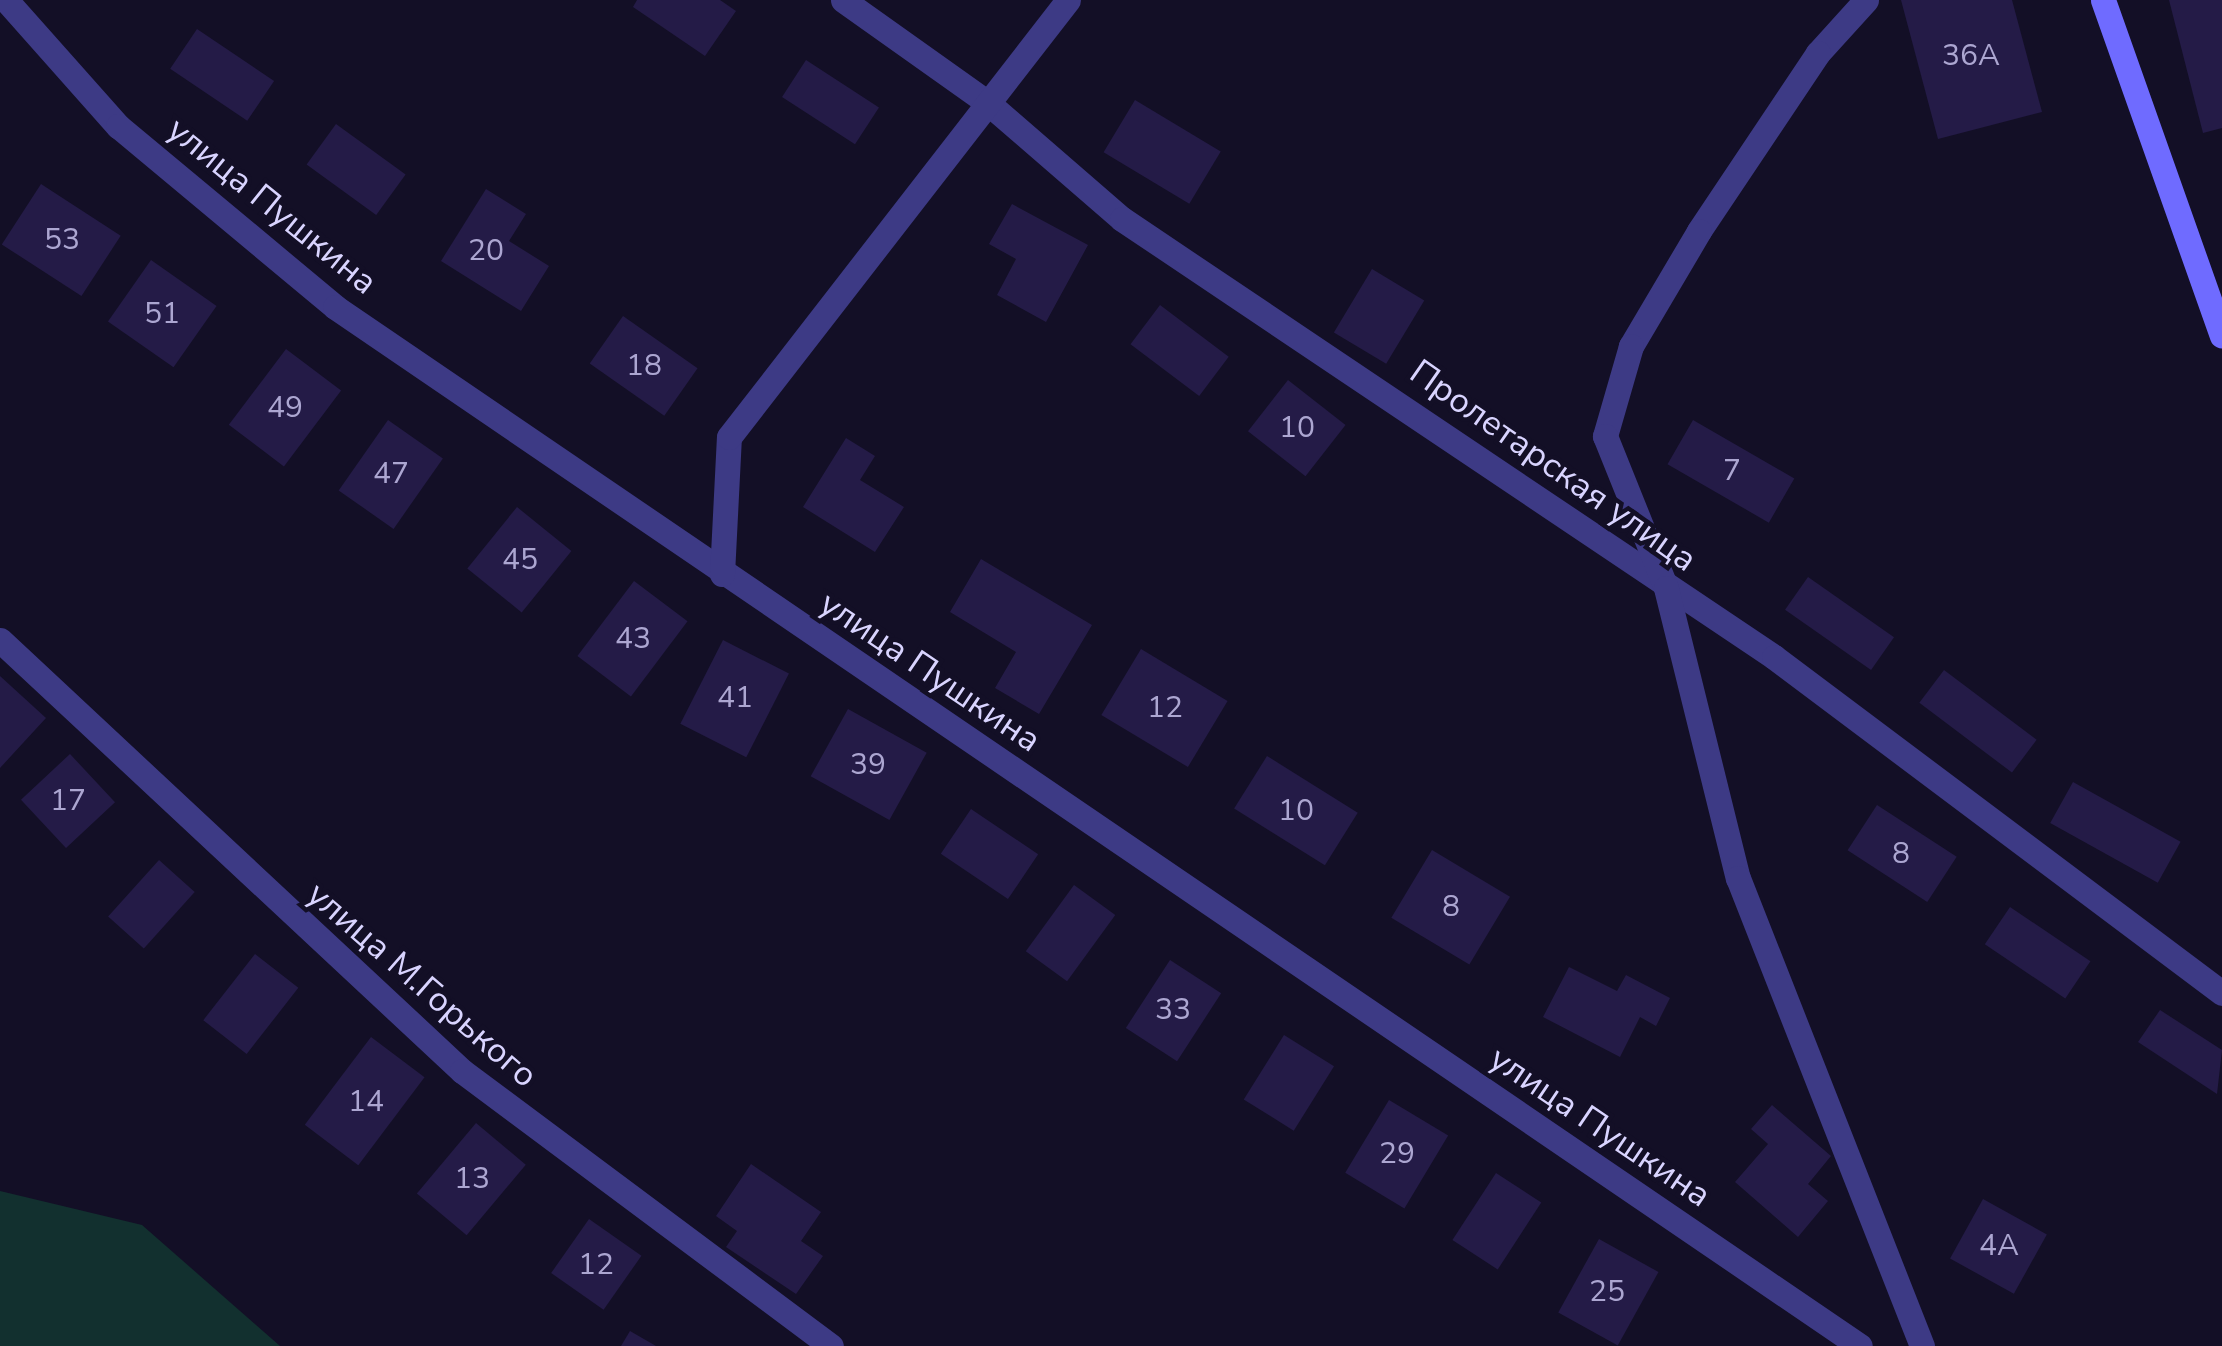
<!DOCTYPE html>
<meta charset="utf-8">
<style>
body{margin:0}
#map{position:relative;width:2222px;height:1346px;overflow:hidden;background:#130f26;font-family:"Nunito Sans",sans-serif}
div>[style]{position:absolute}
.green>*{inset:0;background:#12302f}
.building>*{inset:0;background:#241b47;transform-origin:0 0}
.street>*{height:25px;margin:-12.5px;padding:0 12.5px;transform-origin:12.5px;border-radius:12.5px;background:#3d3a85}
.secondary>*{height:25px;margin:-12.5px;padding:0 12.5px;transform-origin:12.5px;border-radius:12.5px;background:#6f6bff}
span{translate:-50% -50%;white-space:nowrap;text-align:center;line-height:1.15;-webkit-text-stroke:9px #130f26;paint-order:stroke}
.number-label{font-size:30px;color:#aca6d1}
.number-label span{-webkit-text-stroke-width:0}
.street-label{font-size:35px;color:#d9d4ff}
</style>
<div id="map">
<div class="green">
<div style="clip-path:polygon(0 1191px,142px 1225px,280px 1346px,0 1346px)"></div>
</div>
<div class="building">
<div style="clip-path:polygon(637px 0,720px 0,736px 11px,705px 56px,633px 7px)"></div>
<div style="clip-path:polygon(1901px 0,2012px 0,2042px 112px,1938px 139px)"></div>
<div style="clip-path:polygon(2169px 0,2222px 0,2222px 128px,2203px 133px)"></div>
<div style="left:197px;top:29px;width:93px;height:48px;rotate:34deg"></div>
<div style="left:806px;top:60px;width:87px;height:44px;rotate:33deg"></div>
<div style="left:1135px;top:100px;width:100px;height:61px;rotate:31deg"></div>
<div style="left:336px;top:124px;width:86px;height:50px;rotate:36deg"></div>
<div style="left:41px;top:184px;width:95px;height:72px;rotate:33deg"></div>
<div style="clip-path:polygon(486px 189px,526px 214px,509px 241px,549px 266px,521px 311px,441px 261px)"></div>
<div style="clip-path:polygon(1012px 204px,1088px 245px,1046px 322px,997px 295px,1016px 259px,989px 244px)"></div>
<div style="left:151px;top:260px;width:80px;height:75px;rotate:35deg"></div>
<div style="left:1372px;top:269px;width:61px;height:74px;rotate:31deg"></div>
<div style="left:1160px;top:305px;width:86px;height:49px;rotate:37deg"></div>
<div style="left:623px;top:316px;width:91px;height:58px;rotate:35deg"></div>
<div style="left:286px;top:349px;width:69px;height:95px;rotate:37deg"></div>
<div style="left:1288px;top:380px;width:73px;height:65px;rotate:38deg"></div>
<div style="left:388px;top:420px;width:67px;height:86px;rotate:35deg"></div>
<div style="left:1693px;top:420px;width:117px;height:51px;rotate:30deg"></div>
<div style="clip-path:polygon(846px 438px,875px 456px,860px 480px,904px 507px,875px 552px,803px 507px)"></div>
<div style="left:517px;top:507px;width:70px;height:79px;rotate:39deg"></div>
<div style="clip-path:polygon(981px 559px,1092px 625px,1039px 714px,995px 688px,1016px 652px,950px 612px)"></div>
<div style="left:1808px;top:577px;width:105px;height:40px;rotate:35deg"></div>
<div style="left:634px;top:581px;width:67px;height:94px;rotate:37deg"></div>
<div style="left:723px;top:640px;width:74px;height:94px;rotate:27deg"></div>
<div style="left:1141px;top:649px;width:101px;height:77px;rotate:31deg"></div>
<div style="left:1944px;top:670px;width:116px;height:41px;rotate:37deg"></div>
<div style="clip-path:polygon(0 676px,46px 718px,0 768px)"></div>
<div style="left:848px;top:709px;width:90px;height:77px;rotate:29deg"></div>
<div style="left:70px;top:754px;width:66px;height:67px;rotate:47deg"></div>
<div style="left:1267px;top:756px;width:107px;height:62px;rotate:32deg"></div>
<div style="left:2073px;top:782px;width:123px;height:47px;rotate:29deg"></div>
<div style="left:1877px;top:805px;width:95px;height:54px;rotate:33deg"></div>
<div style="left:971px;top:809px;width:81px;height:54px;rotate:34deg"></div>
<div style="left:1432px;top:850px;width:91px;height:79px;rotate:31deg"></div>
<div style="left:159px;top:860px;width:48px;height:76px;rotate:42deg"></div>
<div style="left:1074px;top:885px;width:51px;height:82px;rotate:36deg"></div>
<div style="left:2010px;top:907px;width:97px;height:45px;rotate:34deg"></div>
<div style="left:255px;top:954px;width:55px;height:84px;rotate:38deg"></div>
<div style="left:1170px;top:960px;width:61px;height:81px;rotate:33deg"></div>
<div style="clip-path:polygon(1569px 967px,1617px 991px,1626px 975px,1670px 998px,1656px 1026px,1640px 1017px,1620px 1057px,1543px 1017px)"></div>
<div style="clip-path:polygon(2160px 1010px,2222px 1050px,2217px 1094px,2138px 1042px)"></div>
<div style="left:1284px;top:1035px;width:59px;height:76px;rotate:32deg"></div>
<div style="left:371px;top:1037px;width:67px;height:110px;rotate:37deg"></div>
<div style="left:1389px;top:1100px;width:69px;height:85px;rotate:31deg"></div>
<div style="clip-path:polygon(1772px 1105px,1831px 1156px,1808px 1184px,1828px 1201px,1798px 1237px,1735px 1182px,1768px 1144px,1751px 1129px)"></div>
<div style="left:476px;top:1123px;width:65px;height:92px;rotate:40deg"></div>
<div style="clip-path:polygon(751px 1164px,821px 1212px,801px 1241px,823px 1256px,796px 1294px,726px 1247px,737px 1231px,716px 1216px)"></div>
<div style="left:1496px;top:1173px;width:54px;height:80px;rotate:33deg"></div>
<div style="left:1983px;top:1199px;width:73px;height:68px;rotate:29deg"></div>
<div style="left:589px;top:1219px;width:64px;height:66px;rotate:35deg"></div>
<div style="left:1599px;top:1239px;width:68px;height:84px;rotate:29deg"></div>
<div style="clip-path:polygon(630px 1331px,656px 1346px,621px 1346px)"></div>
</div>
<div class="street">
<div style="left:6px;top:0;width:169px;rotate:48.4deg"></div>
<div style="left:118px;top:126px;width:283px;rotate:39.8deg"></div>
<div style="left:335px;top:307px;width:1845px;rotate:34.27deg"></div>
<div style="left:843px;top:0;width:178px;rotate:35.4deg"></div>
<div style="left:988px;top:103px;width:177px;rotate:40.9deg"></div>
<div style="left:1122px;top:219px;width:785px;rotate:33.89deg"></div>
<div style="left:1774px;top:657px;width:560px;rotate:36.87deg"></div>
<div style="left:1866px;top:0;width:72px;rotate:132.2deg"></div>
<div style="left:1818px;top:53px;width:214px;rotate:123.8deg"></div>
<div style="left:1699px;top:231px;width:134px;rotate:120.6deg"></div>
<div style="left:1631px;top:346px;width:94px;rotate:106.1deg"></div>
<div style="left:1605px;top:436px;width:164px;rotate:68.1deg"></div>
<div style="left:1666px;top:588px;width:299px;rotate:76.1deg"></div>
<div style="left:1738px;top:878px;width:503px;rotate:68.54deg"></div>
<div style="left:722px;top:574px;width:137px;rotate:-87.1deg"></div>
<div style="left:729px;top:437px;width:553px;rotate:-52.2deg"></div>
<div style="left:0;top:640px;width:632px;rotate:43.01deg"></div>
<div style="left:462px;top:1071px;width:460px;rotate:36.7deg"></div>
</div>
<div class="secondary">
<div style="left:2103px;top:0;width:356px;rotate:70.5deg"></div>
</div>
<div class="number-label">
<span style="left:1971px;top:56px">36А</span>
<span style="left:62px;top:240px">53</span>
<span style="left:486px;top:251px">20</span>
<span style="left:162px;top:314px">51</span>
<span style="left:644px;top:366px">18</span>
<span style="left:285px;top:408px">49</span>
<span style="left:1297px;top:428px">10</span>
<span style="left:1732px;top:471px">7</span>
<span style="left:391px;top:474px">47</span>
<span style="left:520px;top:560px">45</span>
<span style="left:633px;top:639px">43</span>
<span style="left:735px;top:698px">41</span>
<span style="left:1165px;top:708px">12</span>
<span style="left:868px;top:765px">39</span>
<span style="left:68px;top:801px">17</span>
<span style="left:1296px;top:811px">10</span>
<span style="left:1901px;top:854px">8</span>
<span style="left:1451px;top:907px">8</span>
<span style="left:1173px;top:1010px">33</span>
<span style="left:366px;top:1102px">14</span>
<span style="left:1397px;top:1154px">29</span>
<span style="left:472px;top:1179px">13</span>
<span style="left:1999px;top:1246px">4А</span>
<span style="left:596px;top:1265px">12</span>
<span style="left:1607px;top:1292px">25</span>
</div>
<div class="street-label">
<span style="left:272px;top:206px;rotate:39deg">улица Пушкина</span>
<span style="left:1553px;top:466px;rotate:35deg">Пролетарская улица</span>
<span style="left:930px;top:672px;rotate:34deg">улица Пушкина</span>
<span style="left:422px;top:985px;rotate:41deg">улица М.Горького</span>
<span style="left:1600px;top:1127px;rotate:34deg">улица Пушкина</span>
</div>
</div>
